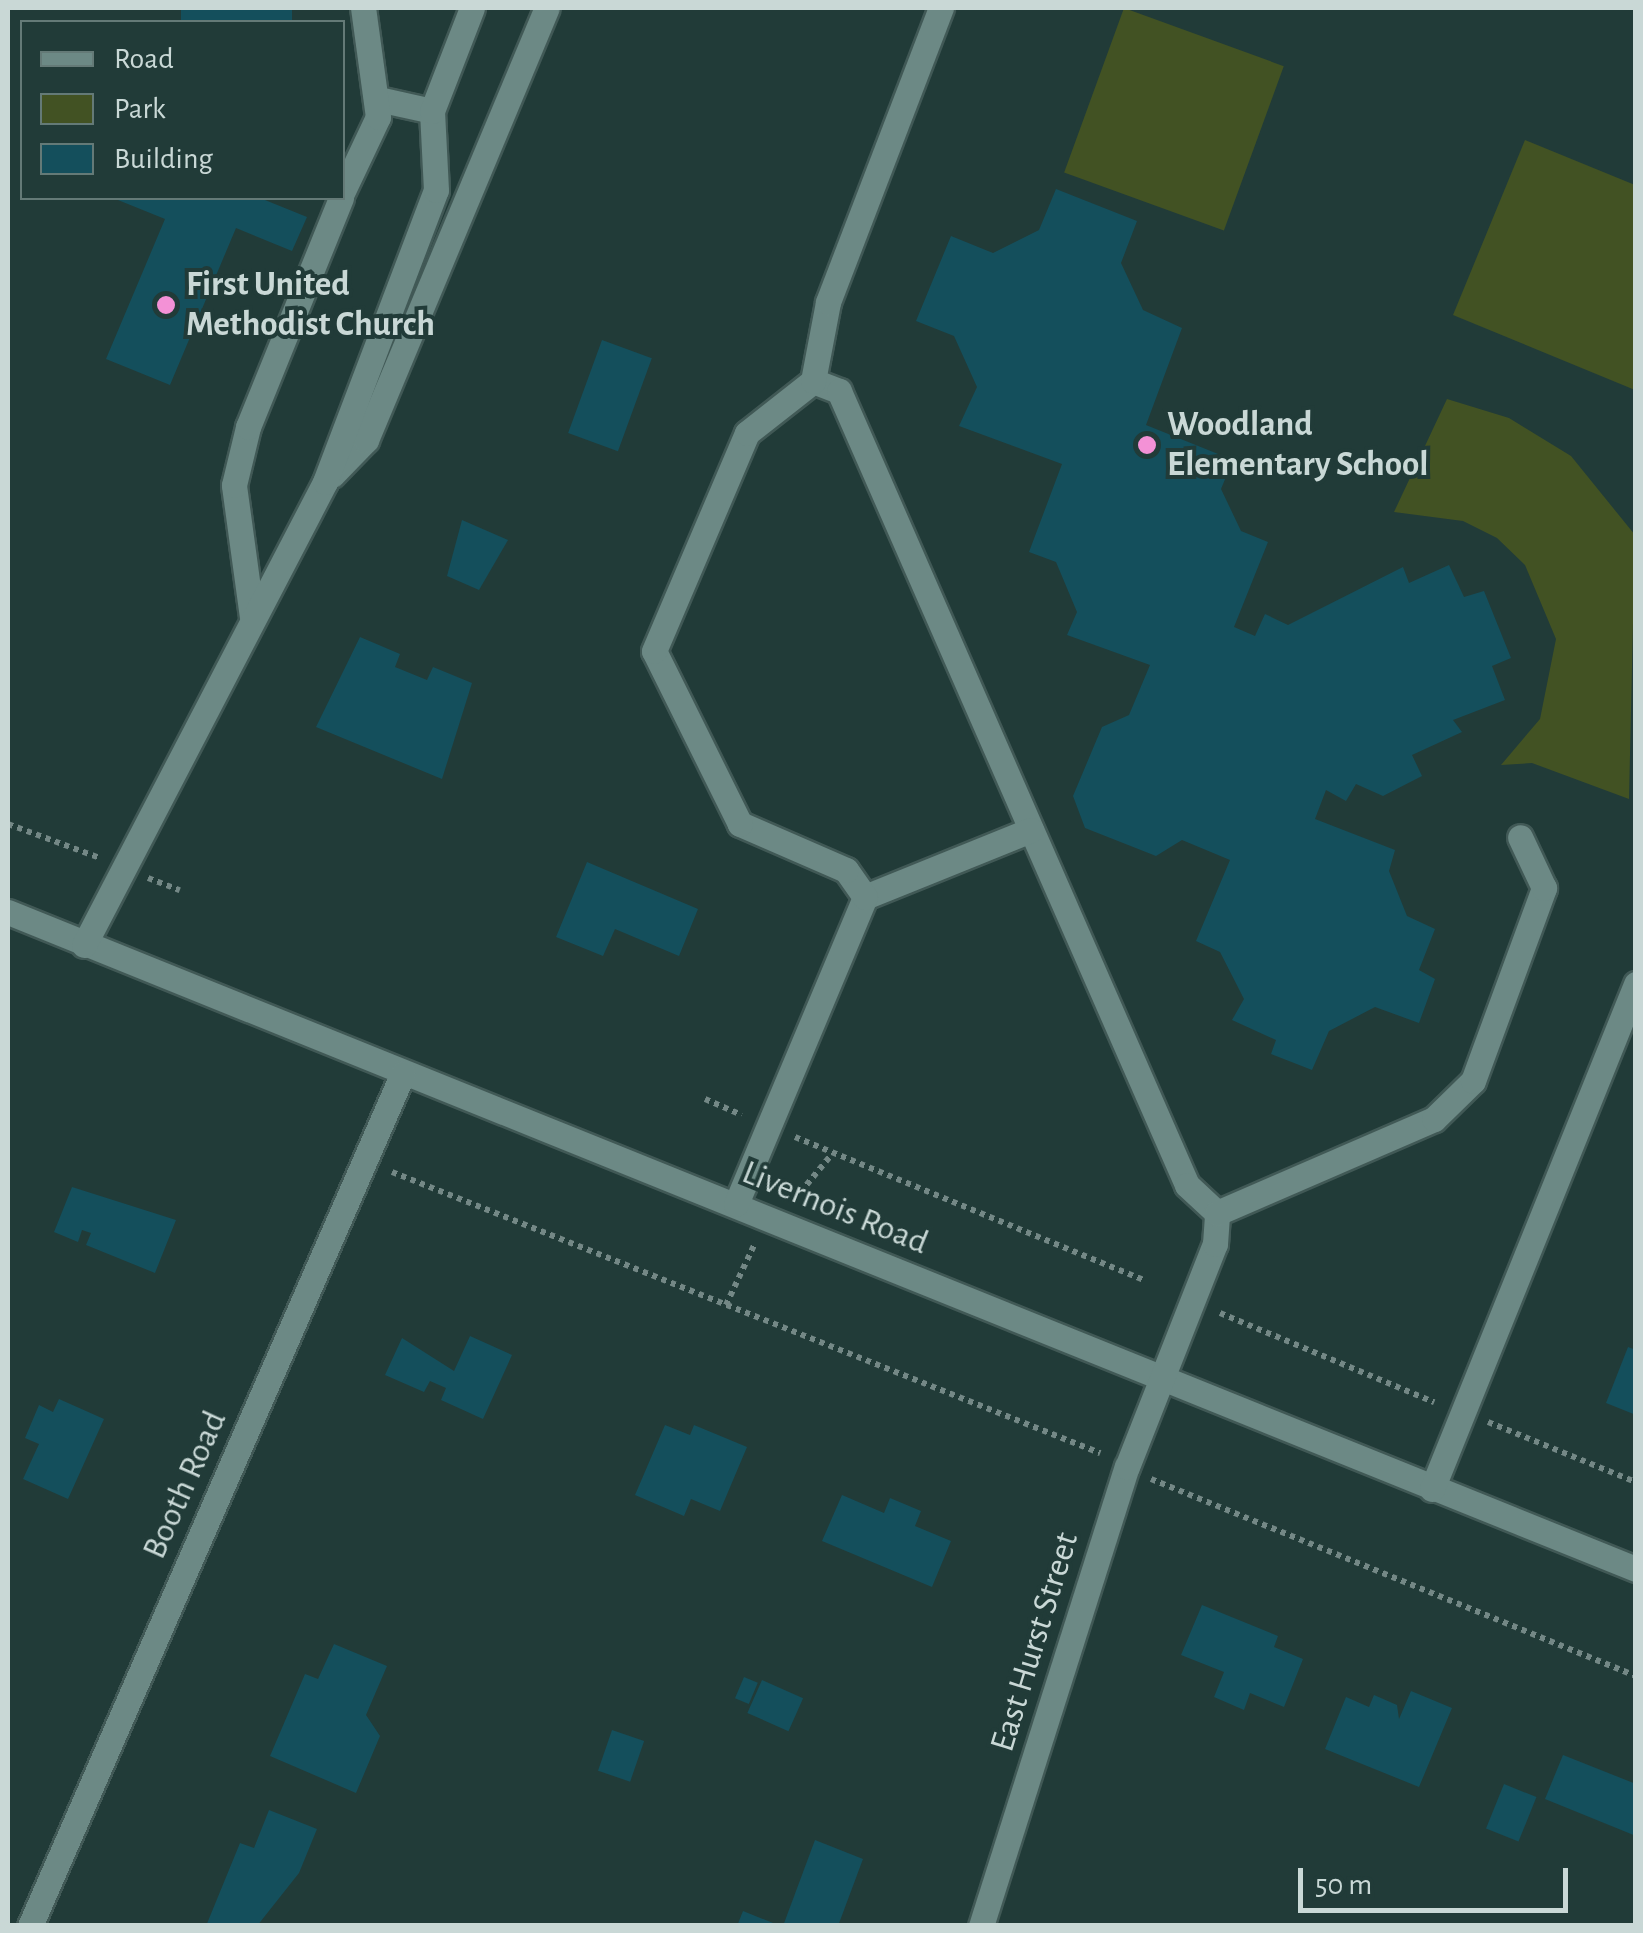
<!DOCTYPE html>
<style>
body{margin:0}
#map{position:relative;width:1643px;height:1933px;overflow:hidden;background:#213b38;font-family:"Alegreya Sans",sans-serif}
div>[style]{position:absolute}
.green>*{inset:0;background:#425223;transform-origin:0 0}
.building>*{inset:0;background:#144f5c;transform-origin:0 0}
.path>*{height:6px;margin-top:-3px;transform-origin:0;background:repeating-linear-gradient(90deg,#748886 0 5px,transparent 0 10px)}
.roads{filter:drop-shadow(2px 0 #415956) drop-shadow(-2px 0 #415956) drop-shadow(0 2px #415956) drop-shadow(0 -2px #415956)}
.minor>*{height:25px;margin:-12.5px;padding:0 12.5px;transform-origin:12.5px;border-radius:12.5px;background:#6c8985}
.dots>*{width:28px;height:28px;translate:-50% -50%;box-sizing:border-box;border:5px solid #213b38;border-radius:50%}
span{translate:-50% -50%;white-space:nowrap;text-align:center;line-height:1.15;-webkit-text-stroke:8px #213b38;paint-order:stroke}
.poi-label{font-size:35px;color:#c9d8d6;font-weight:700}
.left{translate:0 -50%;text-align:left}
.street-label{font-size:35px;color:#c9d8d6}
.frame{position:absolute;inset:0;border:10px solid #c9d8d6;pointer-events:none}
.legend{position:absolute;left:20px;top:20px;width:325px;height:180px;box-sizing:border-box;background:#213b38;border:2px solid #647a77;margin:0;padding:12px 18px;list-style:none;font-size:30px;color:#c9d8d6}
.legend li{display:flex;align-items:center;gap:20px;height:50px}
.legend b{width:50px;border:2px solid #647a77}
.scale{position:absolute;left:1298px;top:1868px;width:270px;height:45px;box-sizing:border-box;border:5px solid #c9d8d6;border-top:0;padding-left:12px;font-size:30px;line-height:35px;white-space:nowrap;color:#c9d8d6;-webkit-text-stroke:8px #213b38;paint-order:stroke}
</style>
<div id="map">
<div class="green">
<div style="left:1124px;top:8px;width:170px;height:175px;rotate:20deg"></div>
<div style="clip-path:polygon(1525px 140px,1635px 185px,1635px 390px,1453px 315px)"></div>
<div style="clip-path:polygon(1447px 399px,1509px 418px,1571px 456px,1635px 535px,1629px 799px,1532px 763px,1501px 765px,1540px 719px,1556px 639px,1525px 565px,1497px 538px,1463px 521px,1394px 512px)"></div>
</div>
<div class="building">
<div style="left:181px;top:8px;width:111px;height:15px"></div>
<div style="clip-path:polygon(1056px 189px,1137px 221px,1121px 263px,1143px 310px,1182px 328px,1146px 425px,1233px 460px,1221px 489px,1241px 531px,1268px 542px,1234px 627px,1255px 636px,1265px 614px,1288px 625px,1403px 567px,1409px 583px,1449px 565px,1464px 597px,1484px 591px,1511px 658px,1492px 666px,1505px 700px,1453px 720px,1462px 732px,1412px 755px,1422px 776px,1383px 796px,1356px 784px,1346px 801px,1326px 790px,1315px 819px,1395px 850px,1389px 871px,1407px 916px,1435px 929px,1419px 970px,1435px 979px,1419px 1023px,1375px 1007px,1329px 1031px,1312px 1070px,1271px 1054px,1276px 1040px,1232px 1020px,1244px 999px,1220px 952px,1196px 941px,1230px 860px,1182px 840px,1156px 856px,1085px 828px,1073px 796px,1102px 727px,1129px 715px,1150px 665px,1067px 635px,1077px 612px,1056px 562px,1029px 552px,1062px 464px,959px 426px,977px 387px,954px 336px,916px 321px,951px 236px,993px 253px,1039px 230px)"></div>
<div style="clip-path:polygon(113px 198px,260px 198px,307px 217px,292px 251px,236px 228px,170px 385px,106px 359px,165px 219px)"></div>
<div style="left:602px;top:340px;width:53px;height:99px;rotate:20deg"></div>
<div style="clip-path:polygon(462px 520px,508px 540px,479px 590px,447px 576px)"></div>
<div style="clip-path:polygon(360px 637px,400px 654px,395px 667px,427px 680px,433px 667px,472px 683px,442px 779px,316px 727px)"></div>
<div style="clip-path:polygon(587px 862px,698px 909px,679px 956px,615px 929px,603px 956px,556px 937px)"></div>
<div style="clip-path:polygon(72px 1187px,176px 1220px,155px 1273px,86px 1245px,91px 1233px,82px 1230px,78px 1242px,54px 1232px)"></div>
<div style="clip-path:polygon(470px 1336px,512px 1355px,483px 1419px,441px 1400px,446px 1388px,430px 1381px,424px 1392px,385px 1375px,402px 1338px,454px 1371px)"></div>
<div style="clip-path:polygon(1628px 1347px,1636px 1350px,1636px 1415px,1606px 1403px)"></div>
<div style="clip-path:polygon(59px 1399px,104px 1419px,68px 1499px,23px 1479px,39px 1444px,25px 1438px,39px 1405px,53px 1412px)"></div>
<div style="clip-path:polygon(665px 1425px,690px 1435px,694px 1425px,747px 1447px,720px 1511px,691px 1499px,684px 1516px,635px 1495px)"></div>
<div style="clip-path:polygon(842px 1495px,884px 1513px,890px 1498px,921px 1511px,915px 1526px,951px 1541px,932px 1587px,822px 1541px)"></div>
<div style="clip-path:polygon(1202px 1605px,1278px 1636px,1274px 1647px,1303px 1659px,1284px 1707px,1250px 1693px,1244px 1710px,1214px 1697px,1224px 1672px,1181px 1655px)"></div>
<div style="clip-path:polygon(334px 1644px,387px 1666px,366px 1715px,380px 1736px,356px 1793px,270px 1756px,305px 1674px,318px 1679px)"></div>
<div style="left:744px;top:1677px;width:15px;height:23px;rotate:23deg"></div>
<div style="left:762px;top:1680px;width:45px;height:36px;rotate:24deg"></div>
<div style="clip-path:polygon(1411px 1691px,1452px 1708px,1419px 1787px,1325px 1749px,1346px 1697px,1369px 1707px,1374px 1695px,1397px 1705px,1399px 1719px)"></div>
<div style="left:612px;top:1730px;width:34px;height:43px;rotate:19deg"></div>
<div style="clip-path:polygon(1563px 1755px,1636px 1784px,1636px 1836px,1545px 1799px)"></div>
<div style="left:1504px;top:1784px;width:35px;height:48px;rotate:22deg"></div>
<div style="clip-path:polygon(269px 1810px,317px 1829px,299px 1873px,257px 1926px,206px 1926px,240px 1843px,254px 1848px)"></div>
<div style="clip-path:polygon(815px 1840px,863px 1859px,838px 1926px,783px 1926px)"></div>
<div style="clip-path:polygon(743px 1911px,778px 1925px,778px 1926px,737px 1926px)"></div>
</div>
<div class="path">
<div style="left:8px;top:824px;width:98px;rotate:20.3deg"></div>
<div style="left:148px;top:878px;width:34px;rotate:21deg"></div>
<div style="left:705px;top:1099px;width:40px;rotate:23.4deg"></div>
<div style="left:795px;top:1137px;width:379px;rotate:22.3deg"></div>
<div style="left:392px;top:1172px;width:762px;rotate:21.65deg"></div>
<div style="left:794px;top:1200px;width:60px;rotate:-50.4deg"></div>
<div style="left:726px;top:1305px;width:68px;rotate:-64.9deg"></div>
<div style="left:1220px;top:1313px;width:232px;rotate:22.6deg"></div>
<div style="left:1488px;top:1422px;width:160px;rotate:22.1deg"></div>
<div style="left:1151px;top:1479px;width:523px;rotate:22.11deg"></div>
</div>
<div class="roads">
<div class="minor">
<div style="left:378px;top:99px;width:55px;rotate:12.5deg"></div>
<div style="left:342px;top:193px;width:84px;rotate:-64.7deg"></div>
<div style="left:378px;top:117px;width:110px;rotate:-97.8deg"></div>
<div style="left:813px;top:381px;width:28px;rotate:21deg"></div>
<div style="left:839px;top:391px;width:867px;rotate:66.33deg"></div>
<div style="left:1187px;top:1185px;width:41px;rotate:43deg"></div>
<div style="left:332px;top:475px;width:49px;rotate:-45.8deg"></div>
<div style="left:366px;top:440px;width:468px;rotate:-67.3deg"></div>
<div style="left:252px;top:617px;width:133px;rotate:-97.8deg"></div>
<div style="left:234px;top:485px;width:60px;rotate:-76.4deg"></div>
<div style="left:248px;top:427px;width:247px;rotate:-67.9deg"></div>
<div style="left:865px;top:897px;width:179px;rotate:-22deg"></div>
<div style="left:8px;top:912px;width:1756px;rotate:21.98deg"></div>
<div style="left:84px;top:945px;width:522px;rotate:-62.5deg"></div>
<div style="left:325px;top:482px;width:312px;rotate:-69.2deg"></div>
<div style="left:436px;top:190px;width:79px;rotate:-92.9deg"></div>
<div style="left:432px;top:111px;width:110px;rotate:-68.8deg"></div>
<div style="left:736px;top:1204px;width:333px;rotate:-67.2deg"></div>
<div style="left:865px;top:897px;width:33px;rotate:-125deg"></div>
<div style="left:846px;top:870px;width:116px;rotate:-156.5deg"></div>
<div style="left:740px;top:824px;width:193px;rotate:-116.4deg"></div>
<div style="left:654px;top:651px;width:237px;rotate:-66.9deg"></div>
<div style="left:747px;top:433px;width:84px;rotate:-38.2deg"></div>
<div style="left:813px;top:381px;width:80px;rotate:-79.2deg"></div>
<div style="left:828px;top:302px;width:315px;rotate:-69deg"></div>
<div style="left:1432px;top:1489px;width:545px;rotate:-68deg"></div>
<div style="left:30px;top:1926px;width:931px;rotate:-66.38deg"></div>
<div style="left:981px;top:1926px;width:482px;rotate:-72.4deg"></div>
<div style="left:1127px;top:1467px;width:240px;rotate:-68.5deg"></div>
<div style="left:1215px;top:1244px;width:31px;rotate:-86deg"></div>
<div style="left:1217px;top:1213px;width:236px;rotate:-23.4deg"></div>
<div style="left:1434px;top:1119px;width:54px;rotate:-44.3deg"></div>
<div style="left:1473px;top:1081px;width:206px;rotate:-69.8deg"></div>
<div style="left:1544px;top:888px;width:56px;rotate:-115.2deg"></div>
</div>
</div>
<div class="dots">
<div style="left:166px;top:305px;background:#f391d6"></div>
<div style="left:1147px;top:445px;background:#f391d6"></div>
</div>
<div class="poi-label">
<span class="left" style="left:186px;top:305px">First United<br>Methodist Church</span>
<span class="left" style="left:1167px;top:445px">Woodland<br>Elementary School</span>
</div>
<div class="street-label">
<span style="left:835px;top:1208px;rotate:22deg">Livernois Road</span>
<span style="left:185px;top:1485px;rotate:-66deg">Booth Road</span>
<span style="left:1035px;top:1642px;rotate:-73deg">East Hurst Street</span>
</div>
<div class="frame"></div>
<ul class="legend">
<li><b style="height:12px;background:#6c8985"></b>Road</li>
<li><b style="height:28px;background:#425223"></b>Park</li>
<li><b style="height:28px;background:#144f5c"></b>Building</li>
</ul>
<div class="scale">50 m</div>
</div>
